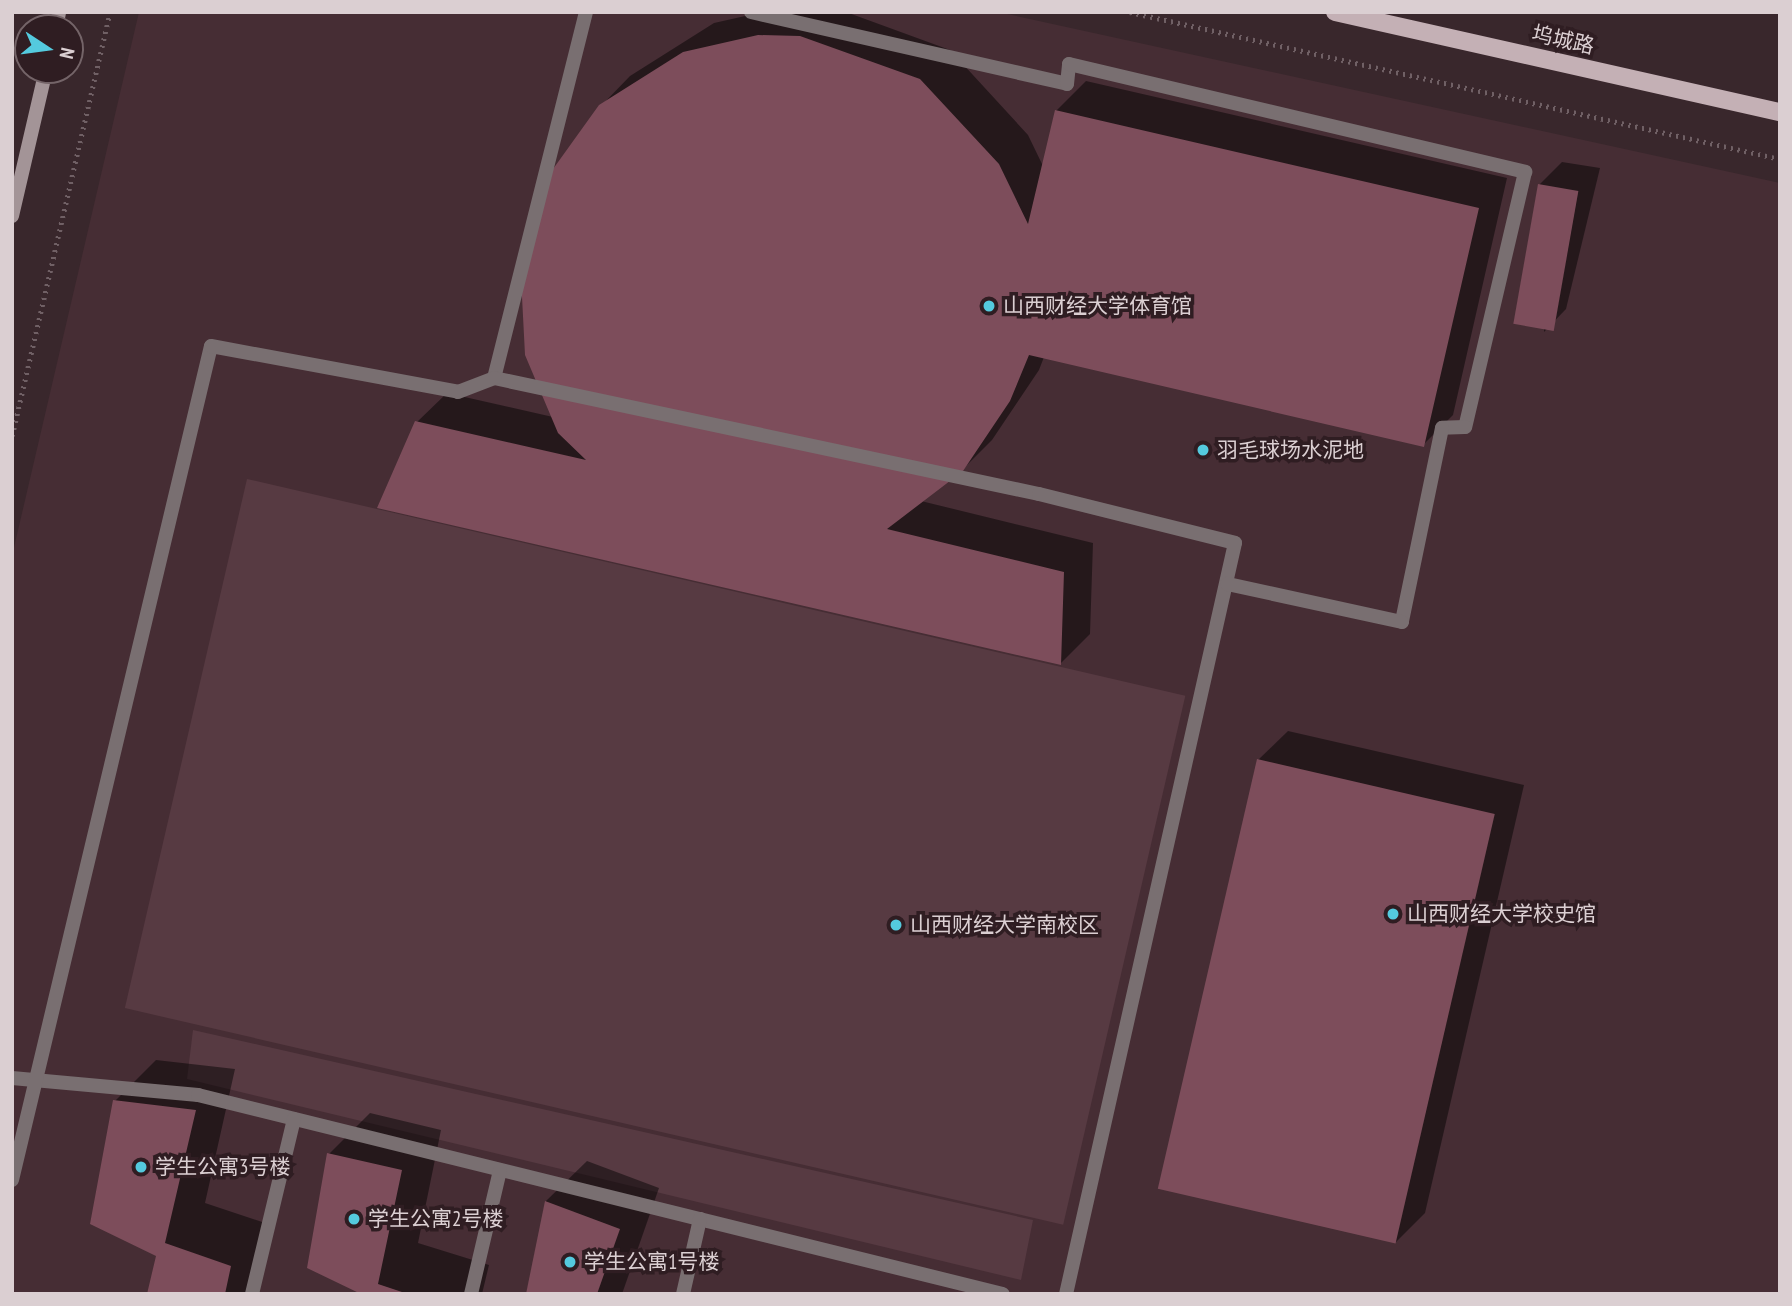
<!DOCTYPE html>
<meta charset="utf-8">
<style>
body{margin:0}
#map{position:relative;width:1792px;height:1306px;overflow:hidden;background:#39272c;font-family:"PT Sans Narrow","Noto Sans SC",sans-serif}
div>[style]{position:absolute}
.built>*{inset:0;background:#462d34}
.green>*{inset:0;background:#573a42;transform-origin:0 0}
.shadow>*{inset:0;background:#0007}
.building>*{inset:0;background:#7d4d5b;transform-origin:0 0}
.path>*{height:4.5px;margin-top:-2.25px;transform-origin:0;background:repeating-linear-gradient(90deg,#706065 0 2px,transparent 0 7px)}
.street>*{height:14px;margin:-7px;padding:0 7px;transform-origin:7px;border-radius:7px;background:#796f71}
.secondary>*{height:14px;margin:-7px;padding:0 7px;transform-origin:7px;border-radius:7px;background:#a39497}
.primary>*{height:18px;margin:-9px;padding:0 9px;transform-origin:9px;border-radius:9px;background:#c4b0b5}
.dots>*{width:19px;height:19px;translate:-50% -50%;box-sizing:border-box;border:4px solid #2f1d22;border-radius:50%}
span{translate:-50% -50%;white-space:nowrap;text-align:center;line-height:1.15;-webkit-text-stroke:7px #2f1d22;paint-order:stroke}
.street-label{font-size:21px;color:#dbcfd2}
.poi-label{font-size:21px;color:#dbcfd2}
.left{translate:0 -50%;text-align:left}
.frame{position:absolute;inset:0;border:14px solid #dbcfd2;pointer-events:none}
.north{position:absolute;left:14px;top:14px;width:70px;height:70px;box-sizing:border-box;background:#2f1d22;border:2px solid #746468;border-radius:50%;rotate:103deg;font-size:19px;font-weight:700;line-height:28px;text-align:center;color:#dbcfd2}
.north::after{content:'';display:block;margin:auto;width:24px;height:32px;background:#54cade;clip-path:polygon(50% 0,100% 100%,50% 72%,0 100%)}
</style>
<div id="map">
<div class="built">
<div style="clip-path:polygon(139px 12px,998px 12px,1780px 183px,1780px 1294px,12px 1294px,12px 556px)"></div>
</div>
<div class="green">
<div style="left:247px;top:479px;width:963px;height:543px;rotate:13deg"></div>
<div style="clip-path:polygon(193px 1030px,1033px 1220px,1021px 1280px,187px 1079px)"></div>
</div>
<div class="shadow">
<div style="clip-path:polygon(763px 12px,846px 12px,950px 50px,1028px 135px,1043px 166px,1056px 111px,1086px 81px,1507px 178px,1453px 415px,1423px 445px,1044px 357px,1039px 370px,992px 440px,962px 470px,921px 501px,1093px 543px,1090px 634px,1061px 663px,417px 422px,447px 393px,553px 417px,600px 107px,630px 76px,714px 23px)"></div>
<div style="clip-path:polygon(1562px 162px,1600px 168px,1566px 309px,1544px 332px,1540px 184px)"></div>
<div style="clip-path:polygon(1288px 731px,1524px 785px,1425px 1213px,1396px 1242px,1258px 760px)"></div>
<div style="clip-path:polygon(156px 1060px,235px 1069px,205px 1203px,271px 1225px,256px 1294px,149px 1294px,158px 1255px,115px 1101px)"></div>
<div style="clip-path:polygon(370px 1113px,441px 1130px,418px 1243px,489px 1265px,482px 1294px,366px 1294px,329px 1154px)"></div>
<div style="clip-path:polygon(587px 1161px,659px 1188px,622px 1294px,527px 1294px,546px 1201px)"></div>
</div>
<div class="building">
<div style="clip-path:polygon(758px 35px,800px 36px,920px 79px,999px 164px,1028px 224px,1055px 110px,1479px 208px,1424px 447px,1029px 355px,1010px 401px,963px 471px,887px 529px,1064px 572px,1061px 665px,377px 508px,415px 421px,586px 460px,558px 433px,525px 355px,520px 258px,543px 183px,599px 105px,683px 52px)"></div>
<div style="left:1538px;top:184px;width:41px;height:142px;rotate:10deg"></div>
<div style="left:1257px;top:759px;width:244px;height:441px;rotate:13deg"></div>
<div style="clip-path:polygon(113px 1100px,196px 1110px,165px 1243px,231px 1266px,225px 1294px,147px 1294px,156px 1256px,90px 1224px)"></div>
<div style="clip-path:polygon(327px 1153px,402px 1170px,378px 1284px,408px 1294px,361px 1294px,307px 1268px)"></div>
<div style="clip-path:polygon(545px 1201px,620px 1229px,597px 1294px,526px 1294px)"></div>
</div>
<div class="path">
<div style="left:1130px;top:12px;width:666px;rotate:12.74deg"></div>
<div style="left:12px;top:436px;width:435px;rotate:-77deg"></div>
</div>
<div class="street">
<div style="left:586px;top:12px;width:377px;rotate:104.1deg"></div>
<div style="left:494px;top:378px;width:557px;rotate:12.02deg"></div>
<div style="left:1039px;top:494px;width:202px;rotate:14deg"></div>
<div style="left:1235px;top:543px;width:770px;rotate:102.68deg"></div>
<div style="left:751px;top:12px;width:324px;rotate:12.8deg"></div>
<div style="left:1067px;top:84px;width:20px;rotate:-84deg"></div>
<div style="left:1069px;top:64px;width:469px;rotate:13.3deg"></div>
<div style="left:1525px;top:172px;width:262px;rotate:103.2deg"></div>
<div style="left:1465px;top:427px;width:23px;rotate:178deg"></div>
<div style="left:1442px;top:428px;width:198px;rotate:101.7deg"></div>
<div style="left:1402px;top:622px;width:179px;rotate:-167.7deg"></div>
<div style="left:12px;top:1078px;width:187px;rotate:5.2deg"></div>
<div style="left:198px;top:1095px;width:829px;rotate:13.89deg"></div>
<div style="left:12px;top:1180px;width:857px;rotate:-76.58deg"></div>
<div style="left:211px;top:346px;width:251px;rotate:10.5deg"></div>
<div style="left:458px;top:392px;width:39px;rotate:-21deg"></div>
<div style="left:252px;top:1294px;width:180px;rotate:-76.5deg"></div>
<div style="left:471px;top:1294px;width:127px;rotate:-76.8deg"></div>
<div style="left:683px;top:1294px;width:77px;rotate:-77.2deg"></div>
</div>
<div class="secondary">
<div style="left:56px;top:28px;width:16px;rotate:-79deg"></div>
<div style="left:12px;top:216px;width:150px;rotate:-76.9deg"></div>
</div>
<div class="primary">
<div style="left:1335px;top:12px;width:456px;rotate:12.7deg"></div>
</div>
<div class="dots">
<div style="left:989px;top:306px;background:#54cade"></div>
<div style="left:1203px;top:450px;background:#54cade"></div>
<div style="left:1393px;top:914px;background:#54cade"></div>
<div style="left:896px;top:925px;background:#54cade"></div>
<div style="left:141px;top:1167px;background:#54cade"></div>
<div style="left:354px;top:1219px;background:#54cade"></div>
<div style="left:570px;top:1262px;background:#54cade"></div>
</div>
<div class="street-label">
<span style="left:1563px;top:40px;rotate:13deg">坞城路</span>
</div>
<div class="poi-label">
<span class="left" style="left:1003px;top:306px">山西财经大学体育馆</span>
<span class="left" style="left:1217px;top:450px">羽毛球场水泥地</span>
<span class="left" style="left:1407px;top:914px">山西财经大学校史馆</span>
<span class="left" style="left:910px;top:925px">山西财经大学南校区</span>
<span class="left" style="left:155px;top:1167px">学生公寓3号楼</span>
<span class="left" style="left:368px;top:1219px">学生公寓2号楼</span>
<span class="left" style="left:584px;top:1262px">学生公寓1号楼</span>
</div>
<div class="frame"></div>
<div class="north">N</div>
</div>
